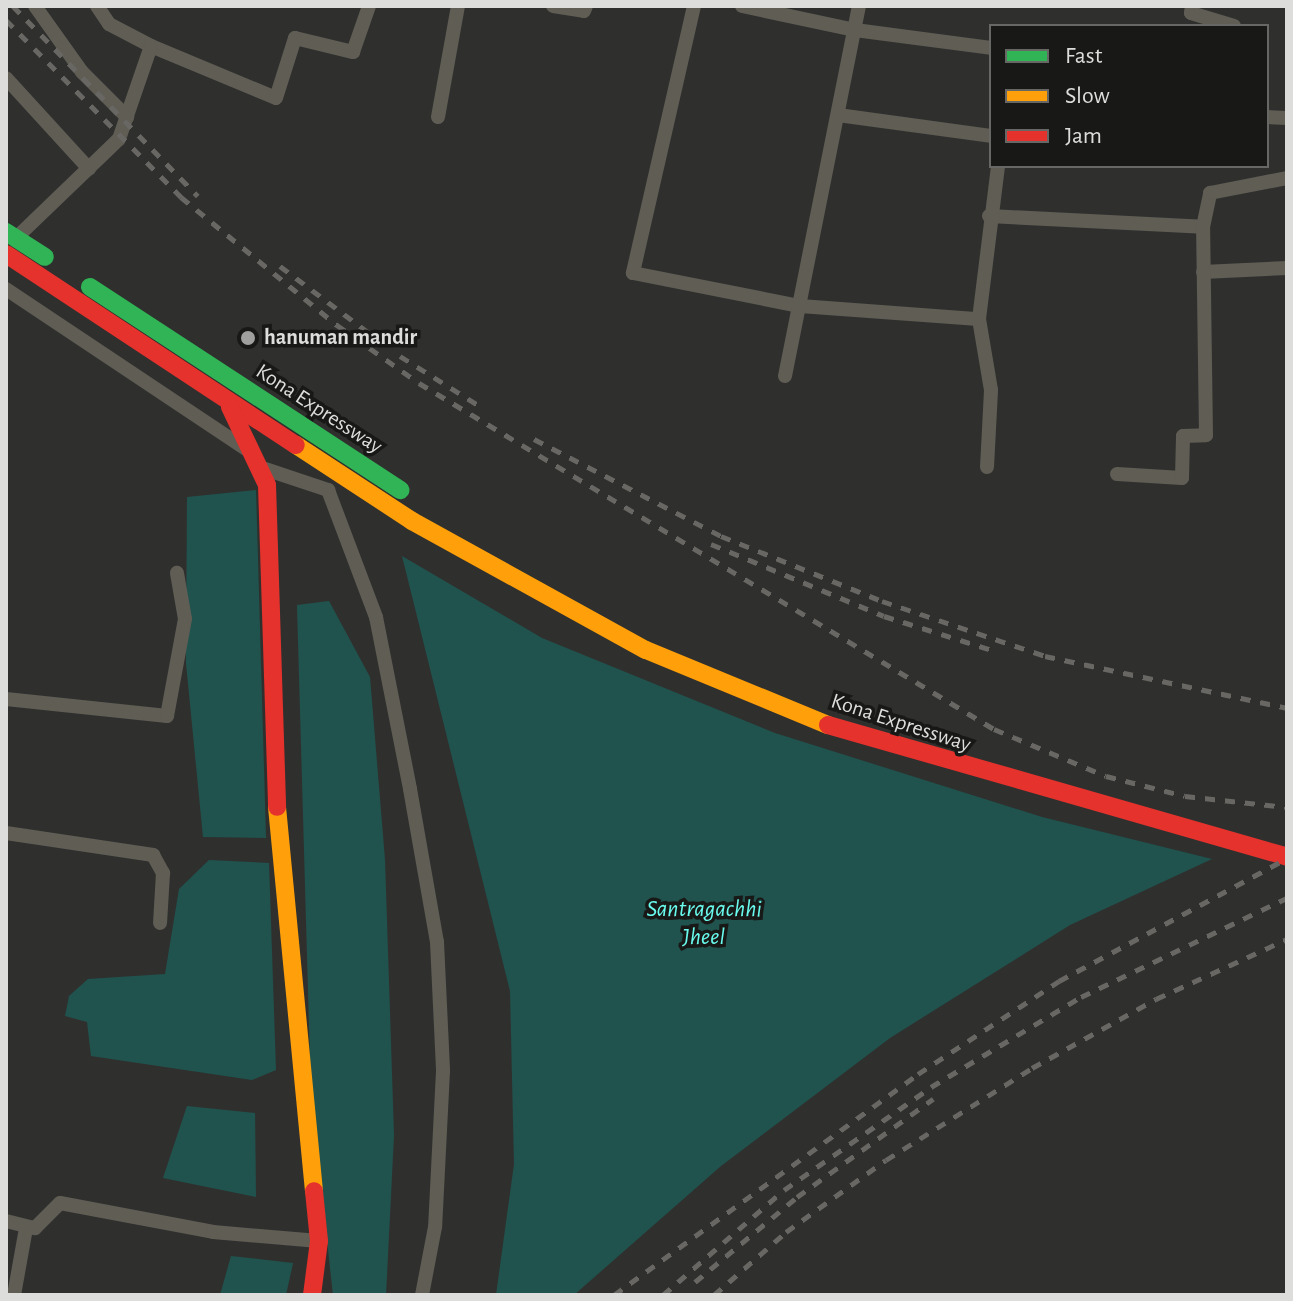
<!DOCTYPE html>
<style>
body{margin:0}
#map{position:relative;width:1293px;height:1301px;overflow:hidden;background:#2f302e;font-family:"Alegreya Sans",sans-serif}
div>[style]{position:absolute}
.water>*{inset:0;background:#20534e}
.street>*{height:14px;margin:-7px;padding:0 7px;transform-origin:7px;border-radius:7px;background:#605d55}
.fast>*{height:18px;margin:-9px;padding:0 9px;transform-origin:9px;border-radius:9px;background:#30b455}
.slow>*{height:18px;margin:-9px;padding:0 9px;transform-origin:9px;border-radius:9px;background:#ff9f0a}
.jam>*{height:18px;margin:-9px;padding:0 9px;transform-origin:9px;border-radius:9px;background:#e5322d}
.rail>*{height:5px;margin-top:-2.5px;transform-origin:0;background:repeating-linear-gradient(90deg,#696764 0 10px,transparent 0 20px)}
.dots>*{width:22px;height:22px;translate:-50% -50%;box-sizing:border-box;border:4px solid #181817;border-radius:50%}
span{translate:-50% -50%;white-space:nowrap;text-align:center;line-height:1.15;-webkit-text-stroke:7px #181817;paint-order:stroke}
.poi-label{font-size:22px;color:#dddedb;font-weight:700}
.left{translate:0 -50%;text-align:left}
.street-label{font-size:22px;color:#dddedb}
.water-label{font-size:24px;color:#69fbed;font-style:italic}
.frame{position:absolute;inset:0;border:8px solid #dddedb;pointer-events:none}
.legend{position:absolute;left:989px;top:24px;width:280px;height:144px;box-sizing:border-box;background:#181817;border:2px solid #676765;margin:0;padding:10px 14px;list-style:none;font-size:24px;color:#dddedb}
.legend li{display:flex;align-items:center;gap:16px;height:40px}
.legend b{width:40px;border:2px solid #676765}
</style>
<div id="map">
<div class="water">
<div style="clip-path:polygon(256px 490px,266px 838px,203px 837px,186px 663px,187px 497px)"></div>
<div style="clip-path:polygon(402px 556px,542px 638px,775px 733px,1042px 817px,1212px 859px,1070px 925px,890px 1038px,721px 1166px,574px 1295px,496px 1295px,514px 1164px,510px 991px)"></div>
<div style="clip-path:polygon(329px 601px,370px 677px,385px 860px,394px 1135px,386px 1295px,333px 1295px,311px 1095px,297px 605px)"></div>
<div style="clip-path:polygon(209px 860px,269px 863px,276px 1070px,252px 1080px,91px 1056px,87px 1022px,65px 1016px,69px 996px,88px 979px,165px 974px,179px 889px)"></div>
<div style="clip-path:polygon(187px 1106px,255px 1113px,256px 1197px,163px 1178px)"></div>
<div style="clip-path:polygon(231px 1256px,293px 1263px,286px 1295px,220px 1295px)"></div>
</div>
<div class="street">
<div style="left:35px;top:6px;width:81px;rotate:54.5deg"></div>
<div style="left:82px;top:72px;width:64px;rotate:45deg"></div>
<div style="left:97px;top:6px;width:22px;rotate:56deg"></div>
<div style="left:109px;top:24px;width:47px;rotate:27.6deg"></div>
<div style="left:151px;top:46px;width:135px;rotate:22.6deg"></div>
<div style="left:276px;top:98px;width:63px;rotate:-72.4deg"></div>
<div style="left:295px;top:38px;width:60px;rotate:13.6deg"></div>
<div style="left:353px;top:52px;width:49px;rotate:-70.8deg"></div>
<div style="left:553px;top:6px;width:31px;rotate:9deg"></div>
<div style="left:584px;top:11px;width:5px;rotate:-68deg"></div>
<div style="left:694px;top:6px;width:274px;rotate:102.9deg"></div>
<div style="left:633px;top:273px;width:170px;rotate:11.2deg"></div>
<div style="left:800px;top:306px;width:179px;rotate:4.2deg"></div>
<div style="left:742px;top:6px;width:116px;rotate:12deg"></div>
<div style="left:855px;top:30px;width:137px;rotate:7.5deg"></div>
<div style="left:1192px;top:6px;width:7px;rotate:98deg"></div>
<div style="left:1191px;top:13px;width:45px;rotate:16.8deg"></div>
<div style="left:6px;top:78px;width:123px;rotate:47.6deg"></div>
<div style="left:838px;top:115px;width:154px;rotate:7.8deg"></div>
<div style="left:438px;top:117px;width:113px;rotate:-79.8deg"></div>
<div style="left:1267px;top:117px;width:20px;rotate:3deg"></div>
<div style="left:989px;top:216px;width:214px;rotate:2.9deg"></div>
<div style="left:1203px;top:227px;width:35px;rotate:-78deg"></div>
<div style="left:1210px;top:193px;width:78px;rotate:-11deg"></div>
<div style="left:15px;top:239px;width:144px;rotate:-43.9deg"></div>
<div style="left:119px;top:139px;width:98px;rotate:-71deg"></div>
<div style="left:1203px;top:272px;width:84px;rotate:-2.7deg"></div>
<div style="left:6px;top:289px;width:292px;rotate:33.7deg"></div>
<div style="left:785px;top:376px;width:377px;rotate:-78.7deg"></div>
<div style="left:987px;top:467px;width:77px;rotate:-87deg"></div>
<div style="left:991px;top:390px;width:72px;rotate:-99.6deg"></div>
<div style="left:979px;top:319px;width:154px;rotate:-82.9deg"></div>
<div style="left:262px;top:468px;width:70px;rotate:18.4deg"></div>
<div style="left:328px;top:490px;width:136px;rotate:69.3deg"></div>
<div style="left:376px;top:617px;width:175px;rotate:78.8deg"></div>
<div style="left:410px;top:789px;width:155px;rotate:80deg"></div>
<div style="left:437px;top:942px;width:129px;rotate:87.3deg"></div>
<div style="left:443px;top:1071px;width:156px;rotate:92.9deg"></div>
<div style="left:435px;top:1227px;width:69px;rotate:100.8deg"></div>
<div style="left:1117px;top:474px;width:65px;rotate:3.5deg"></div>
<div style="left:1182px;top:478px;width:42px;rotate:-88.6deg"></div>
<div style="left:1183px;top:436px;width:23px;rotate:-2deg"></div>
<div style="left:1206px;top:435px;width:208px;rotate:-90.8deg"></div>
<div style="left:6px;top:699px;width:162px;rotate:6deg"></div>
<div style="left:167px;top:716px;width:99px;rotate:-79.5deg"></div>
<div style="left:185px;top:619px;width:47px;rotate:-99.9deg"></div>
<div style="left:6px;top:833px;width:149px;rotate:8.5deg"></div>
<div style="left:153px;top:855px;width:21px;rotate:61deg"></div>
<div style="left:163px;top:873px;width:50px;rotate:93.4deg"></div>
<div style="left:6px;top:1221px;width:30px;rotate:14deg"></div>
<div style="left:35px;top:1228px;width:35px;rotate:-45deg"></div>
<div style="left:60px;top:1203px;width:156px;rotate:10.7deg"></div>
<div style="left:213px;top:1232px;width:106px;rotate:4.9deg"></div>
<div style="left:14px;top:1295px;width:68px;rotate:-79.8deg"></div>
</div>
<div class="fast">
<div style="left:6px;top:232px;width:46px;rotate:32.7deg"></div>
<div style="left:90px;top:287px;width:371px;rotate:33.2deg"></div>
</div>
<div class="slow">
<div style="left:296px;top:445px;width:139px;rotate:33.2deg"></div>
<div style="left:412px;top:521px;width:267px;rotate:28.9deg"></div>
<div style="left:646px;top:650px;width:197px;rotate:22.4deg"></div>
<div style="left:277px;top:807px;width:386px;rotate:84.5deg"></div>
</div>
<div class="jam">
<div style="left:6px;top:254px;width:347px;rotate:33.4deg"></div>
<div style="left:230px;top:407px;width:86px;rotate:64.6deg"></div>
<div style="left:267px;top:485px;width:322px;rotate:88.2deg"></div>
<div style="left:828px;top:725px;width:478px;rotate:16deg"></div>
<div style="left:312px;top:1295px;width:54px;rotate:-82.6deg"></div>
<div style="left:319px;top:1241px;width:50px;rotate:-95.7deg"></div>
</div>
<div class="rail">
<div style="left:13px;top:6px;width:265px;rotate:45.8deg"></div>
<div style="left:6px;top:20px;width:249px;rotate:45.3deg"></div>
<div style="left:181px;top:197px;width:202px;rotate:39.4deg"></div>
<div style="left:337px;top:325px;width:100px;rotate:35.3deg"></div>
<div style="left:419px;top:383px;width:671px;rotate:31.04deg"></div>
<div style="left:994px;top:729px;width:121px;rotate:22.8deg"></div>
<div style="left:1106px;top:776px;width:81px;rotate:14.2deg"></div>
<div style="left:1185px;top:796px;width:103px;rotate:6.2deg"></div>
<div style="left:280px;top:266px;width:136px;rotate:37deg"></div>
<div style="left:400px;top:356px;width:98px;rotate:32.1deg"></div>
<div style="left:534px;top:439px;width:211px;rotate:27.4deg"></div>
<div style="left:721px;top:536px;width:174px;rotate:22deg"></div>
<div style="left:882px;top:601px;width:172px;rotate:18.6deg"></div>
<div style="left:1045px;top:656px;width:248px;rotate:12.1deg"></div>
<div style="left:711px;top:544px;width:187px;rotate:22.6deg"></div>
<div style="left:884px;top:616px;width:116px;rotate:17.5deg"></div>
<div style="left:695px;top:1282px;width:133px;rotate:-39.8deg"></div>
<div style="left:797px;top:1197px;width:168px;rotate:-35.8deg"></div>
<div style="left:614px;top:1295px;width:376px;rotate:-36deg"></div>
<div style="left:918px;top:1074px;width:169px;rotate:-33.4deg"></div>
<div style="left:1059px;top:981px;width:259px;rotate:-28.3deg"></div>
<div style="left:663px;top:1295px;width:160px;rotate:-41deg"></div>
<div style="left:784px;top:1190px;width:179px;rotate:-35deg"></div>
<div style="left:931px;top:1087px;width:175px;rotate:-31deg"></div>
<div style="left:1081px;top:997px;width:229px;rotate:-25.7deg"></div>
<div style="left:714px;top:1295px;width:96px;rotate:-41.2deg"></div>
<div style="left:786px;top:1232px;width:123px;rotate:-35.8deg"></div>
<div style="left:886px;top:1160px;width:173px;rotate:-32.2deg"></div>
<div style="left:1032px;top:1068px;width:142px;rotate:-29.1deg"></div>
<div style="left:1156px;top:999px;width:144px;rotate:-24.6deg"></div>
</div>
<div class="dots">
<div style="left:248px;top:338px;background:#a0a19e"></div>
</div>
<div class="poi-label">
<span class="left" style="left:264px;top:338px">hanuman mandir</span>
</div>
<div class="street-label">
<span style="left:319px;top:409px;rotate:33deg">Kona Expressway</span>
<span style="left:901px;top:723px;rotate:18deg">Kona Expressway</span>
</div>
<div class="water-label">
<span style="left:704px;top:924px">Santragachhi<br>Jheel</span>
</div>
<div class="frame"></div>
<ul class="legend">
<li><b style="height:10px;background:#30b455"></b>Fast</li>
<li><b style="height:10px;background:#ff9f0a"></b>Slow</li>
<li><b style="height:10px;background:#e5322d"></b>Jam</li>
</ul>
</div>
